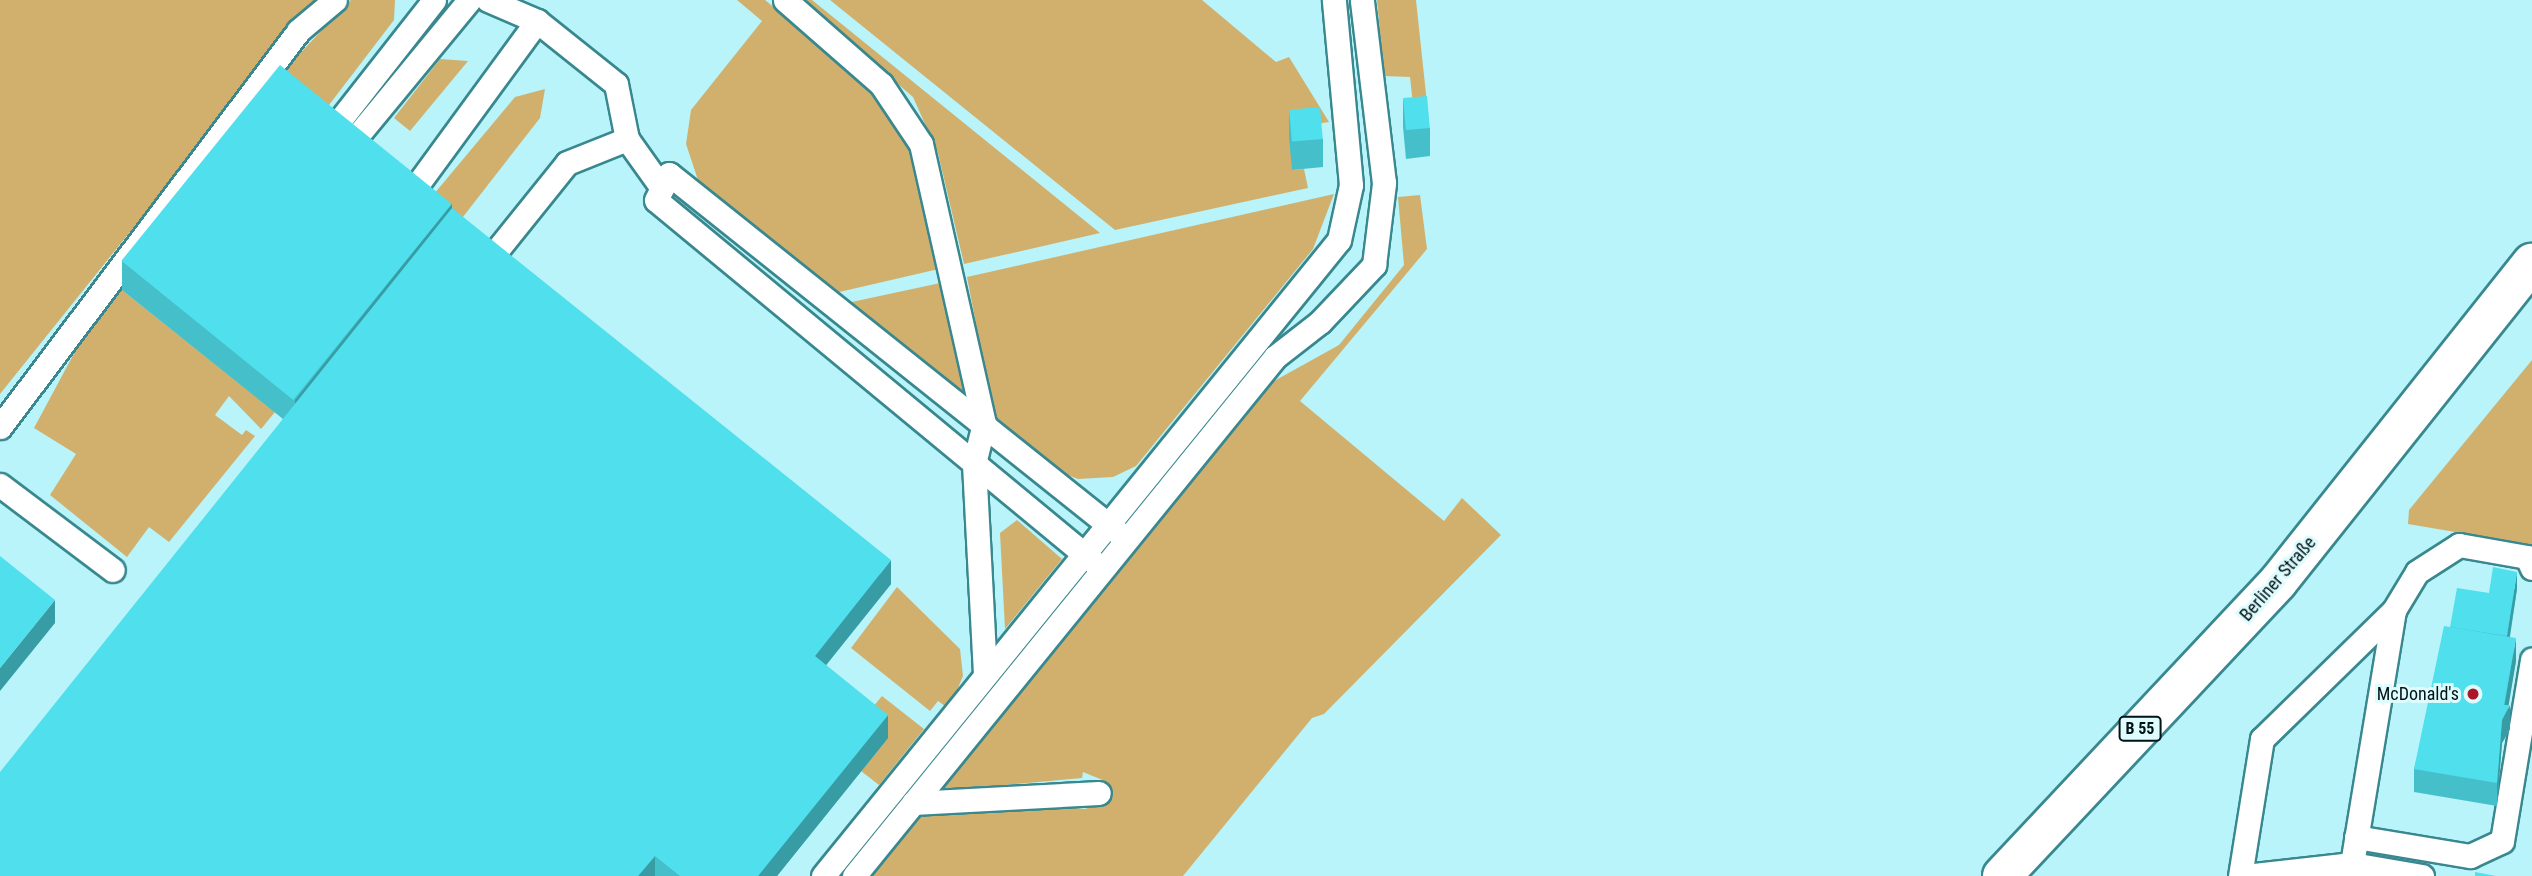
<!DOCTYPE html>
<meta charset="utf-8">
<style>
body{margin:0}
#map{position:relative;width:2532px;height:876px;overflow:hidden;background:#b8f4fa;font-family:"Roboto Condensed",sans-serif}
div>[style]{position:absolute}
.green>*{inset:0;background:#d1b06e}
.roads{filter:drop-shadow(2px 0 #39888f) drop-shadow(-2px 0 #39888f) drop-shadow(0 2px #39888f) drop-shadow(0 -2px #39888f)}
.service>*{height:23px;margin:-11.5px;padding:0 11.5px;transform-origin:11.5px;border-radius:11.5px;background:#fff}
.primary>*{height:38px;margin:-19px;padding:0 19px;transform-origin:19px;border-radius:19px;background:#fff}
.wall>*{inset:0;background:#45c0cb}
.shaded-wall>*{inset:0;background:#389ca5}
.building>*{inset:0;background:#50dfec;transform-origin:0 0}
.dots>*{width:19px;height:19px;translate:-50% -50%;box-sizing:border-box;border:4px solid #defbfe;border-radius:50%}
span{translate:-50% -50%;white-space:nowrap;text-align:center;line-height:1.15;-webkit-text-stroke:6px #defbfe;paint-order:stroke}
.shield-label span{padding:2px 5px;background:#defbfe;border:2px solid;border-radius:5px;-webkit-text-stroke-width:0}
.shield-label{font-size:16px;color:#001315;font-weight:700}
.street-label{font-size:18px;color:#001315}
.poi-label{font-size:18px;color:#001315}
.right{translate:-100% -50%;text-align:right}
</style>
<div id="map">
<div class="green">
<div style="clip-path:polygon(0 0,316px 0,0 394px)"></div>
<div style="clip-path:polygon(351px 0,395px 0,394px 20px,316px 122px,281px 73px)"></div>
<div style="clip-path:polygon(737px 0,765px 0,862px 80px,908px 146px,943px 268px,835px 293px,699px 183px,686px 144px,691px 110px,762px 21px)"></div>
<div style="clip-path:polygon(800px 0,812px 0,1100px 233px,964px 264px,938px 153px,913px 97px)"></div>
<div style="clip-path:polygon(830px 0,1202px 0,1276px 62px,1289px 57px,1329px 122px,1303px 126px,1292px 170px,1304px 169px,1308px 188px,1115px 230px)"></div>
<div style="clip-path:polygon(1377px 0,1416px 0,1429px 122px,1415px 123px,1410px 77px,1384px 76px)"></div>
<div style="clip-path:polygon(440px 59px,468px 61px,410px 131px,394px 118px)"></div>
<div style="clip-path:polygon(545px 89px,540px 118px,452px 231px,434px 194px,515px 97px)"></div>
<div style="clip-path:polygon(1334px 194px,1313px 249px,1136px 466px,1113px 477px,1078px 479px,1055px 470px,995px 423px,967px 277px)"></div>
<div style="clip-path:polygon(1420px 195px,1427px 249px,1300px 401px,1444px 521px,1462px 498px,1501px 535px,1324px 714px,1312px 718px,1183px 876px,872px 876px,922px 813px,1053px 805px,1085px 809px,1107px 801px,1105px 781px,1083px 772px,1082px 778px,940px 791px,1267px 385px,1339px 345px,1404px 265px,1398px 197px)"></div>
<div style="clip-path:polygon(945px 282px,971px 403px,847px 303px)"></div>
<div style="clip-path:polygon(122px 290px,275px 412px,261px 429px,229px 396px,215px 415px,242px 435px,246px 430px,255px 436px,169px 542px,149px 527px,127px 557px,50px 495px,76px 454px,34px 428px,92px 320px)"></div>
<div style="clip-path:polygon(2532px 360px,2532px 545px,2408px 524px,2409px 510px)"></div>
<div style="clip-path:polygon(1017px 520px,1062px 559px,1005px 629px,1000px 533px)"></div>
<div style="clip-path:polygon(897px 587px,960px 649px,963px 676px,949px 709px,938px 701px,930px 711px,851px 648px)"></div>
<div style="clip-path:polygon(882px 696px,924px 729px,879px 785px,861px 771px,863px 719px)"></div>
</div>
<div class="roads">
<div class="service">
<div style="left:488px;top:0;width:53px;rotate:23.2deg"></div>
<div style="left:537px;top:21px;width:101px;rotate:38.6deg"></div>
<div style="left:616px;top:84px;width:56px;rotate:78.7deg"></div>
<div style="left:627px;top:139px;width:60px;rotate:54.5deg"></div>
<div style="left:785px;top:0;width:128px;rotate:41.2deg"></div>
<div style="left:881px;top:84px;width:72px;rotate:56.3deg"></div>
<div style="left:921px;top:144px;width:286px;rotate:77.3deg"></div>
<div style="left:984px;top:423px;width:42px;rotate:103.7deg"></div>
<div style="left:974px;top:464px;width:208px;rotate:87deg"></div>
<div style="left:329px;top:134px;width:170px;rotate:-51.9deg"></div>
<div style="left:348px;top:147px;width:190px;rotate:-50.5deg"></div>
<div style="left:409px;top:196px;width:217px;rotate:-53.8deg"></div>
<div style="left:489px;top:260px;width:124px;rotate:-51.2deg"></div>
<div style="left:567px;top:163px;width:65px;rotate:-21.8deg"></div>
<div style="left:0;top:427px;width:496px;rotate:-53deg"></div>
<div style="left:298px;top:31px;width:48px;rotate:-40deg"></div>
<div style="left:0;top:485px;width:141px;rotate:37deg"></div>
<div style="left:1101px;top:568px;width:577px;rotate:-140.41deg"></div>
<div style="left:656px;top:200px;width:29px;rotate:-63deg"></div>
<div style="left:669px;top:174px;width:583px;rotate:38.6deg"></div>
<div style="left:913px;top:803px;width:186px;rotate:-3.1deg"></div>
<div style="left:2356px;top:837px;width:116px;rotate:9.5deg"></div>
<div style="left:2470px;top:856px;width:35px;rotate:-25deg"></div>
<div style="left:2502px;top:841px;width:184px;rotate:-80.6deg"></div>
<div style="left:823px;top:876px;width:819px;rotate:-50.95deg"></div>
<div style="left:1339px;top:240px;width:56px;rotate:-77.7deg"></div>
<div style="left:1351px;top:185px;width:186px;rotate:-95.3deg"></div>
<div style="left:854px;top:876px;width:668px;rotate:-50.95deg"></div>
<div style="left:1275px;top:357px;width:57px;rotate:-37.9deg"></div>
<div style="left:1320px;top:322px;width:79px;rotate:-46.5deg"></div>
<div style="left:1374px;top:265px;width:83px;rotate:-83deg"></div>
<div style="left:1384px;top:183px;width:184px;rotate:-96.9deg"></div>
<div style="left:2240px;top:876px;width:139px;rotate:-80.9deg"></div>
<div style="left:2262px;top:739px;width:185px;rotate:-44.3deg"></div>
<div style="left:2245px;top:876px;width:108px;rotate:-6.4deg"></div>
<div style="left:2352px;top:864px;width:257px;rotate:-80.6deg"></div>
<div style="left:2394px;top:610px;width:44px;rotate:-58.8deg"></div>
<div style="left:2417px;top:572px;width:50px;rotate:-32.7deg"></div>
<div style="left:2459px;top:545px;width:69px;rotate:10deg"></div>
<div style="left:2527px;top:557px;width:12px;rotate:66deg"></div>
<div style="left:2352px;top:876px;width:12px;rotate:-90deg"></div>
<div style="left:2352px;top:864px;width:71px;rotate:9.7deg"></div>
</div>
<div class="primary">
<div style="left:2002px;top:876px;width:403px;rotate:-46.8deg"></div>
<div style="left:2278px;top:582px;width:408px;rotate:-51.5deg"></div>
</div>
</div>
<div class="wall">
<div style="clip-path:polygon(1403px 99px,1430px 128px,1430px 156px,1406px 159px,1403px 127px)"></div>
<div style="clip-path:polygon(1289px 110px,1323px 139px,1323px 167px,1292px 170px,1289px 138px)"></div>
<div style="clip-path:polygon(452px 208px,891px 584px,826px 665px,888px 738px,777px 876px,0 876px,283px 419px,122px 290px,122px 261px)"></div>
<div style="clip-path:polygon(2517px 589px,2510px 637px,2516px 661px,2508px 705px,2510px 729px,2502px 743px,2497px 806px,2414px 792px,2414px 769px,2450px 627px,2489px 593px)"></div>
</div>
<div class="shaded-wall">
<div style="clip-path:polygon(452px 203px,452px 231px,295px 428px,295px 400px)"></div>
<div style="clip-path:polygon(891px 560px,891px 584px,815px 679px,815px 656px)"></div>
<div style="clip-path:polygon(2517px 572px,2517px 589px,2506px 659px,2506px 642px)"></div>
<div style="clip-path:polygon(55px 600px,55px 623px,0 691px,0 668px)"></div>
<div style="clip-path:polygon(2516px 638px,2516px 661px,2508px 709px,2510px 705px,2510px 729px,2502px 743px,2497px 806px,2497px 783px,2502px 720px)"></div>
<div style="clip-path:polygon(888px 715px,888px 738px,777px 876px,758px 876px)"></div>
<div style="clip-path:polygon(655px 856px,655px 876px,638px 876px)"></div>
</div>
<div class="building">
<div style="left:280px;top:65px;width:221px;height:252px;rotate:39deg"></div>
<div style="left:1427px;top:96px;width:32px;height:24px;rotate:85deg"></div>
<div style="left:1320px;top:107px;width:32px;height:31px;rotate:85deg"></div>
<div style="clip-path:polygon(452px 208px,891px 560px,815px 656px,888px 715px,758px 876px,680px 876px,655px 856px,638px 876px,0 876px,0 772px)"></div>
<div style="clip-path:polygon(0 556px,55px 600px,0 668px)"></div>
<div style="clip-path:polygon(2493px 567px,2517px 572px,2507px 636px,2450px 627px,2457px 588px,2489px 593px)"></div>
<div style="clip-path:polygon(2444px 626px,2516px 638px,2504px 705px,2510px 705px,2502px 720px,2497px 783px,2414px 769px)"></div>
<div style="clip-path:polygon(2475px 872px,2496px 876px,2475px 876px)"></div>
</div>
<div class="dots">
<div style="left:2473px;top:694px;background:#ab1725"></div>
</div>
<div class="shield-label">
<span style="left:2140px;top:729px">B 55</span>
</div>
<div class="street-label">
<span style="left:2278px;top:579px;rotate:-49deg">Berliner Straße</span>
</div>
<div class="poi-label">
<span class="right" style="left:2459px;top:694px">McDonald's</span>
</div>
</div>
